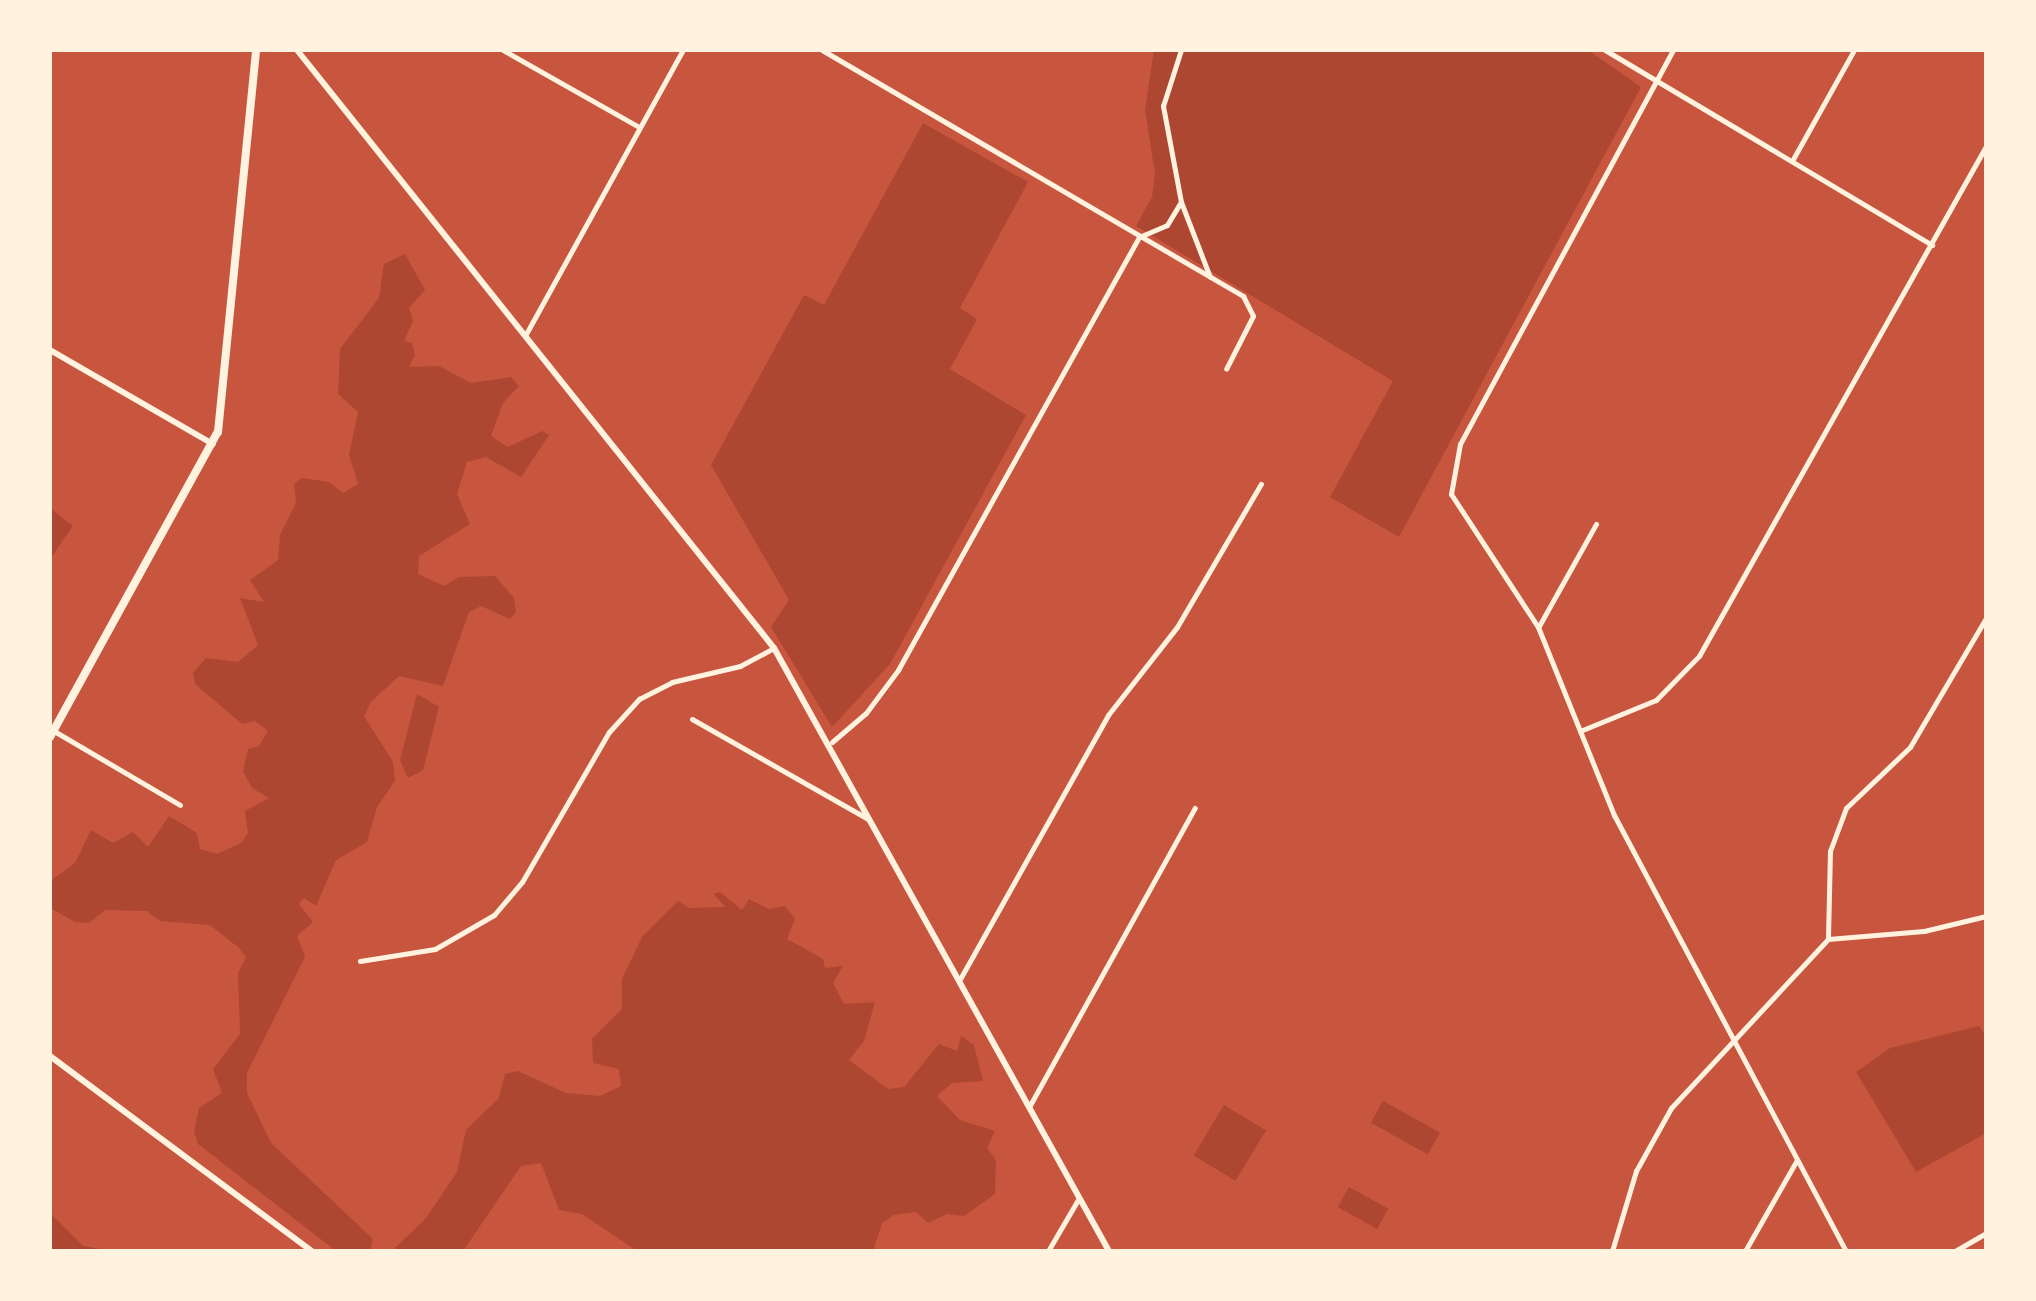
<!DOCTYPE html>
<style>
body{margin:0}
#map{position:relative;width:2036px;height:1301px;overflow:hidden;background:#c8553d;font-family:"Open Sans",sans-serif}
div>[style]{position:absolute}
.green>*{inset:0;background:#ae4732;transform-origin:0 0}
.minor>*{height:5px;margin:-2.5px;padding:0 2.5px;transform-origin:2.5px;border-radius:2.5px;background:#fff3e0}
.tertiary>*{height:6px;margin:-3px;padding:0 3px;transform-origin:3px;border-radius:3px;background:#fff3e0}
.secondary>*{height:8px;margin:-4px;padding:0 4px;transform-origin:4px;border-radius:4px;background:#fff3e0}
span{translate:-50% -50%;white-space:nowrap;text-align:center;line-height:1.15;-webkit-text-stroke:8px #fff3e0;paint-order:stroke}
.frame{position:absolute;inset:0;border:52px solid #fff3e0;pointer-events:none}
</style>
<div id="map">
<div class="green">
<div style="clip-path:polygon(1154px 50px,1588px 50px,1641px 87px,1399px 537px,1330px 497px,1393px 381px,1136px 226px,1152px 197px,1155px 174px,1145px 110px)"></div>
<div style="clip-path:polygon(923px 123px,1028px 182px,960px 308px,977px 319px,950px 369px,1026px 415px,890px 664px,832px 727px,771px 627px,789px 600px,711px 465px,804px 295px,824px 305px)"></div>
<div style="clip-path:polygon(405px 254px,425px 290px,409px 308px,413px 321px,404px 341px,412px 343px,415px 355px,409px 367px,439px 366px,471px 383px,511px 377px,519px 386px,503px 403px,491px 436px,508px 447px,542px 431px,549px 435px,521px 477px,486px 457px,467px 462px,457px 494px,470px 524px,419px 556px,418px 574px,444px 586px,459px 577px,495px 576px,514px 598px,516px 612px,510px 619px,481px 606px,469px 612px,443px 686px,399px 676px,371px 702px,364px 716px,393px 762px,395px 781px,377px 807px,367px 842px,336px 860px,316px 906px,304px 898px,299px 904px,313px 922px,297px 936px,305px 957px,247px 1073px,247px 1093px,271px 1143px,373px 1239px,370px 1251px,336px 1251px,198px 1144px,194px 1132px,199px 1108px,222px 1093px,213px 1069px,240px 1034px,238px 973px,246px 957px,239px 948px,210px 925px,160px 921px,147px 911px,105px 910px,89px 923px,75px 922px,50px 908px,50px 881px,75px 863px,91px 830px,113px 843px,133px 832px,148px 847px,169px 816px,197px 833px,200px 849px,217px 854px,241px 843px,248px 833px,245px 811px,269px 798px,252px 788px,243px 771px,248px 749px,259px 746px,268px 731px,255px 721px,242px 724px,195px 684px,193px 673px,206px 658px,238px 662px,258px 645px,240px 598px,264px 602px,250px 580px,278px 560px,280px 535px,296px 503px,294px 484px,302px 478px,329px 482px,343px 493px,358px 484px,349px 455px,358px 412px,338px 394px,340px 349px,379px 298px,384px 264px)"></div>
<div style="clip-path:polygon(50px 508px,73px 526px,50px 559px)"></div>
<div style="clip-path:polygon(417px 694px,439px 707px,423px 770px,408px 778px,400px 760px)"></div>
<div style="clip-path:polygon(720px 892px,742px 910px,749px 899px,769px 909px,785px 906px,795px 919px,787px 939px,823px 959px,825px 968px,843px 966px,833px 983px,844px 1004px,875px 1002px,864px 1041px,849px 1060px,888px 1089px,904px 1087px,939px 1044px,957px 1051px,961px 1036px,974px 1045px,983px 1081px,952px 1083px,937px 1096px,960px 1120px,995px 1131px,987px 1148px,996px 1160px,995px 1194px,964px 1216px,947px 1214px,928px 1223px,916px 1212px,894px 1215px,882px 1223px,873px 1251px,637px 1251px,582px 1214px,559px 1210px,541px 1163px,521px 1166px,463px 1251px,392px 1251px,426px 1218px,457px 1172px,466px 1130px,499px 1098px,505px 1074px,518px 1071px,566px 1093px,600px 1096px,621px 1086px,619px 1069px,593px 1063px,592px 1039px,622px 1009px,622px 979px,642px 937px,678px 901px,689px 908px,725px 907px,714px 894px)"></div>
<div style="clip-path:polygon(1979px 1026px,1986px 1037px,1986px 1133px,1916px 1172px,1856px 1072px,1890px 1048px)"></div>
<div style="left:1383px;top:1101px;width:65px;height:25px;rotate:29deg"></div>
<div style="left:1224px;top:1105px;width:49px;height:59px;rotate:31deg"></div>
<div style="left:1349px;top:1187px;width:45px;height:23px;rotate:29deg"></div>
<div style="clip-path:polygon(50px 1213px,83px 1246px,111px 1251px,50px 1251px)"></div>
</div>
<div class="minor">
<div style="left:503px;top:50px;width:156px;rotate:29.5deg"></div>
<div style="left:822px;top:50px;width:488px;rotate:30.3deg"></div>
<div style="left:1243px;top:296px;width:22px;rotate:63deg"></div>
<div style="left:1253px;top:316px;width:59px;rotate:117deg"></div>
<div style="left:1605px;top:50px;width:381px;rotate:30.8deg"></div>
<div style="left:1673px;top:50px;width:448px;rotate:118.4deg"></div>
<div style="left:1460px;top:444px;width:51px;rotate:100.2deg"></div>
<div style="left:1451px;top:494px;width:159px;rotate:56.8deg"></div>
<div style="left:1538px;top:627px;width:203px;rotate:68deg"></div>
<div style="left:1614px;top:815px;width:494px;rotate:62deg"></div>
<div style="left:1792px;top:161px;width:127px;rotate:-60.8deg"></div>
<div style="left:1181px;top:202px;width:80px;rotate:68.9deg"></div>
<div style="left:526px;top:334px;width:325px;rotate:-61.1deg"></div>
<div style="left:1539px;top:626px;width:117px;rotate:-60.8deg"></div>
<div style="left:692px;top:719px;width:202px;rotate:29.6deg"></div>
<div style="left:54px;top:731px;width:146px;rotate:30.4deg"></div>
<div style="left:1580px;top:731px;width:82px;rotate:-22.2deg"></div>
<div style="left:1656px;top:700px;width:62px;rotate:-45.7deg"></div>
<div style="left:1699px;top:656px;width:585px;rotate:-60.63deg"></div>
<div style="left:832px;top:742px;width:45px;rotate:-40.5deg"></div>
<div style="left:866px;top:713px;width:54px;rotate:-53.3deg"></div>
<div style="left:898px;top:670px;width:496px;rotate:-60.9deg"></div>
<div style="left:1139px;top:237px;width:30px;rotate:-23deg"></div>
<div style="left:1167px;top:225px;width:27px;rotate:-59deg"></div>
<div style="left:1181px;top:202px;width:98px;rotate:-100.6deg"></div>
<div style="left:1163px;top:106px;width:59px;rotate:-72.2deg"></div>
<div style="left:1828px;top:938px;width:87px;rotate:-88.7deg"></div>
<div style="left:1830px;top:851px;width:46px;rotate:-69.6deg"></div>
<div style="left:1846px;top:808px;width:88px;rotate:-43.6deg"></div>
<div style="left:1910px;top:747px;width:150px;rotate:-59.5deg"></div>
<div style="left:360px;top:961px;width:76px;rotate:-9.1deg"></div>
<div style="left:435px;top:949px;width:68px;rotate:-30deg"></div>
<div style="left:494px;top:915px;width:43px;rotate:-49.7deg"></div>
<div style="left:522px;top:882px;width:173px;rotate:-59.9deg"></div>
<div style="left:609px;top:732px;width:45px;rotate:-47.7deg"></div>
<div style="left:639px;top:699px;width:37px;rotate:-27deg"></div>
<div style="left:672px;top:682px;width:70px;rotate:-13.2deg"></div>
<div style="left:740px;top:666px;width:38px;rotate:-28deg"></div>
<div style="left:960px;top:979px;width:303px;rotate:-60.7deg"></div>
<div style="left:1108px;top:715px;width:112px;rotate:-51.9deg"></div>
<div style="left:1177px;top:627px;width:166px;rotate:-59.6deg"></div>
<div style="left:1029px;top:1107px;width:342px;rotate:-61deg"></div>
<div style="left:1048px;top:1251px;width:61px;rotate:-59.7deg"></div>
<div style="left:1612px;top:1251px;width:84px;rotate:-73.3deg"></div>
<div style="left:1636px;top:1171px;width:72px;rotate:-60.9deg"></div>
<div style="left:1671px;top:1108px;width:231px;rotate:-47.1deg"></div>
<div style="left:1828px;top:939px;width:96px;rotate:-4.8deg"></div>
<div style="left:1924px;top:931px;width:64px;rotate:-13.6deg"></div>
<div style="left:1745px;top:1251px;width:105px;rotate:-60.3deg"></div>
<div style="left:1955px;top:1251px;width:36px;rotate:-30deg"></div>
</div>
<div class="tertiary">
<div style="left:297px;top:50px;width:765px;rotate:51.42deg"></div>
<div style="left:774px;top:648px;width:690px;rotate:60.95deg"></div>
<div style="left:50px;top:350px;width:188px;rotate:30deg"></div>
<div style="left:50px;top:1056px;width:327px;rotate:36.7deg"></div>
</div>
<div class="secondary">
<div style="left:50px;top:737px;width:348px;rotate:-61.2deg"></div>
<div style="left:218px;top:432px;width:384px;rotate:-84.3deg"></div>
</div>
<div class="frame"></div>
</div>
